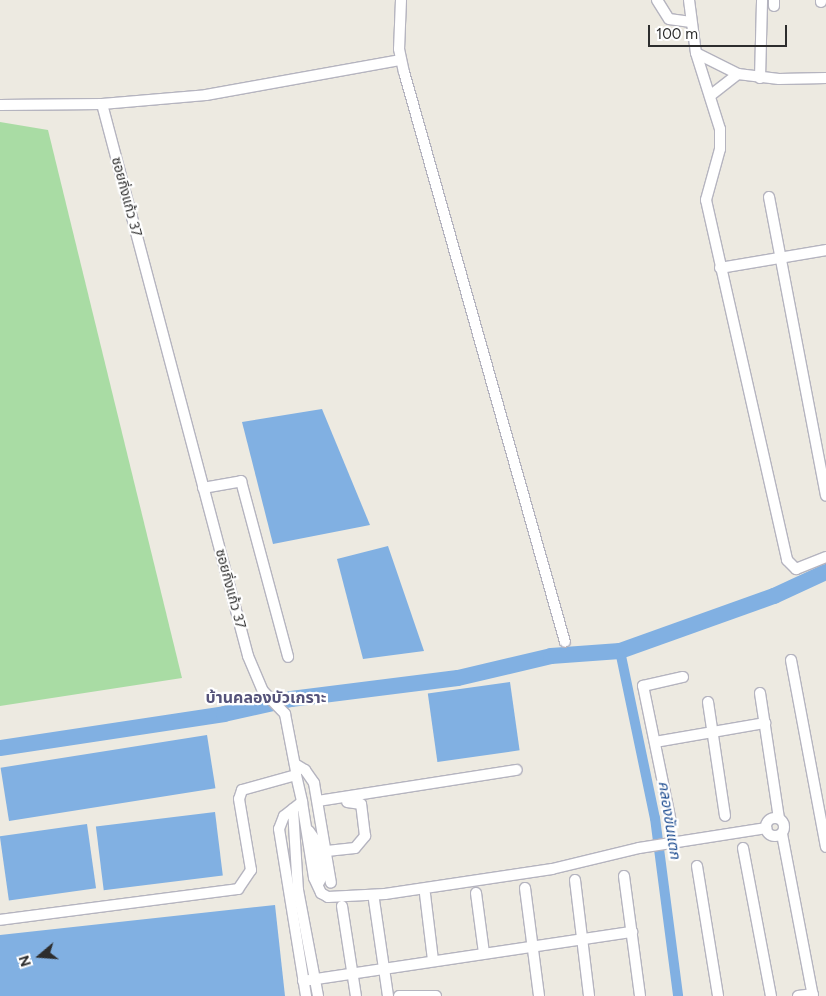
<!DOCTYPE html>
<meta charset="utf-8">
<style>
body{margin:0}
#map{position:relative;width:826px;height:996px;overflow:hidden;background:#edeae1;font-family:Figtree,"Noto Sans Thai",sans-serif}
div>[style]{position:absolute}
.green>*{inset:0;background:#a9dca4}
.water>*{inset:0;background:#81b0e2;transform-origin:0 0}
.canal>*{height:10px;margin:-5px;padding:0 5px;transform-origin:5px;border-radius:5px;background:#81b0e2}
.river>*{height:16px;margin:-8px;padding:0 8px;transform-origin:8px;border-radius:8px;background:#81b0e2}
.roads{filter:drop-shadow(1px 0 #b5b4bf) drop-shadow(-1px 0 #b5b4bf) drop-shadow(0 1px #b5b4bf) drop-shadow(0 -1px #b5b4bf)}
.minor>*{height:10px;margin:-5px;padding:0 5px;transform-origin:5px;border-radius:5px;background:#fff}
.minor>.ring{margin:-5px;padding:0;box-sizing:content-box;background:none;border:10px solid #fff;border-radius:50%}
span{translate:-50% -50%;white-space:nowrap;text-align:center;line-height:1.15;-webkit-text-stroke:4.5px #fff;paint-order:stroke}
.street-label{font-size:14px;color:#2d2d2d}
.water-label{font-size:15px;color:#1d4c90;font-style:italic}
.quarter-label{font-size:16px;color:#545279;font-weight:700}
.north{position:absolute;left:15px;top:931px;width:50px;height:50px;-webkit-text-stroke:4px #fff;paint-order:stroke;rotate:252deg;font-size:14px;font-weight:700;line-height:20px;text-align:center;color:#2d2d2d}
.north::after{content:'';display:block;margin:auto;width:18px;height:22px;background:#2d2d2d;clip-path:polygon(50% 0,100% 100%,50% 72%,0 100%)}
.scale{position:absolute;left:648px;top:25px;width:139px;height:22px;box-sizing:border-box;border:2px solid #2d2d2d;border-top:0;padding-left:6px;font-size:15px;line-height:18px;white-space:nowrap;color:#2d2d2d;-webkit-text-stroke:4px #fff;paint-order:stroke}
</style>
<div id="map">
<div class="green">
<div style="clip-path:polygon(0 122px,48px 130px,182px 678px,0 706px)"></div>
</div>
<div class="water">
<div style="clip-path:polygon(322px 409px,370px 525px,273px 544px,242px 422px)"></div>
<div style="clip-path:polygon(388px 546px,424px 651px,363px 659px,337px 559px)"></div>
<div style="left:510px;top:682px;width:69px;height:83px;rotate:82deg"></div>
<div style="left:207px;top:735px;width:54px;height:209px;rotate:81deg"></div>
<div style="left:215px;top:812px;width:64px;height:120px;rotate:83deg"></div>
<div style="left:87px;top:824px;width:65px;height:88px;rotate:82deg"></div>
<div style="clip-path:polygon(275px 905px,285px 996px,0 996px,0 935px)"></div>
</div>
<div class="canal">
<div style="left:620px;top:651px;width:171px;rotate:78.2deg"></div>
<div style="left:655px;top:818px;width:179px;rotate:82.6deg"></div>
</div>
<div class="river">
<div style="left:0;top:748px;width:227px;rotate:-8.6deg"></div>
<div style="left:224px;top:714px;width:69px;rotate:-12.6deg"></div>
<div style="left:291px;top:699px;width:168px;rotate:-7.2deg"></div>
<div style="left:458px;top:678px;width:96px;rotate:-13.3deg"></div>
<div style="left:551px;top:656px;width:69px;rotate:-4.1deg"></div>
<div style="left:620px;top:651px;width:164px;rotate:-19.7deg"></div>
<div style="left:774px;top:596px;width:57px;rotate:-24.8deg"></div>
</div>
<div class="roads">
<div class="minor">
<div style="left:401px;top:0;width:49px;rotate:92.3deg"></div>
<div style="left:399px;top:49px;width:24px;rotate:78deg"></div>
<div style="left:404px;top:72px;width:592px;rotate:74.23deg"></div>
<div style="left:657px;top:0;width:22px;rotate:58deg"></div>
<div style="left:669px;top:19px;width:22px;rotate:8deg"></div>
<div style="left:689px;top:0;width:53px;rotate:82.5deg"></div>
<div style="left:696px;top:53px;width:80px;rotate:72.5deg"></div>
<div style="left:720px;top:129px;width:20px;rotate:90deg"></div>
<div style="left:720px;top:149px;width:53px;rotate:105.4deg"></div>
<div style="left:706px;top:200px;width:369px;rotate:77.3deg"></div>
<div style="left:787px;top:560px;width:13px;rotate:45deg"></div>
<div style="left:796px;top:569px;width:32px;rotate:-22deg"></div>
<div style="left:821px;top:2px;width:2px;rotate:-90deg"></div>
<div style="left:774px;top:6px;width:6px;rotate:-90deg"></div>
<div style="left:696px;top:53px;width:47px;rotate:26.6deg"></div>
<div style="left:738px;top:74px;width:41px;rotate:7deg"></div>
<div style="left:779px;top:79px;width:47px;rotate:-1.2deg"></div>
<div style="left:760px;top:78px;width:78px;rotate:-88.5deg"></div>
<div style="left:711px;top:95px;width:34px;rotate:-38deg"></div>
<div style="left:102px;top:104px;width:104px;rotate:-4.9deg"></div>
<div style="left:206px;top:95px;width:198px;rotate:-10.2deg"></div>
<div style="left:0;top:105px;width:102px;rotate:-0.6deg"></div>
<div style="left:102px;top:104px;width:571px;rotate:75.18deg"></div>
<div style="left:248px;top:656px;width:38px;rotate:67deg"></div>
<div style="left:263px;top:691px;width:32px;rotate:46deg"></div>
<div style="left:285px;top:714px;width:58px;rotate:79.1deg"></div>
<div style="left:296px;top:771px;width:4px;rotate:90deg"></div>
<div style="left:296px;top:775px;width:56px;rotate:164.5deg"></div>
<div style="left:242px;top:790px;width:9px;rotate:108deg"></div>
<div style="left:239px;top:799px;width:72px;rotate:80.4deg"></div>
<div style="left:251px;top:870px;width:23px;rotate:124deg"></div>
<div style="left:238px;top:889px;width:240px;rotate:172.6deg"></div>
<div style="left:769px;top:197px;width:304px;rotate:79.2deg"></div>
<div style="left:720px;top:268px;width:108px;rotate:-9.6deg"></div>
<div style="left:203px;top:488px;width:39px;rotate:-10deg"></div>
<div style="left:241px;top:481px;width:182px;rotate:75deg"></div>
<div style="left:791px;top:660px;width:190px;rotate:79.4deg"></div>
<div style="left:760px;top:693px;width:126px;rotate:81.4deg"></div>
<div style="left:708px;top:702px;width:115px;rotate:81.5deg"></div>
<div style="left:655px;top:742px;width:112px;rotate:-9.8deg"></div>
<div style="left:295px;top:764px;width:12px;rotate:31deg"></div>
<div style="left:305px;top:770px;width:16px;rotate:55deg"></div>
<div style="left:314px;top:783px;width:101px;rotate:80.4deg"></div>
<div style="left:296px;top:775px;width:28px;rotate:77deg"></div>
<div style="left:302px;top:802px;width:23px;rotate:142deg"></div>
<div style="left:284px;top:816px;width:14px;rotate:111deg"></div>
<div style="left:279px;top:829px;width:169px;rotate:80.8deg"></div>
<div style="left:318px;top:801px;width:201px;rotate:-8.9deg"></div>
<div style="left:302px;top:802px;width:77px;rotate:81deg"></div>
<div style="left:314px;top:878px;width:17px;rotate:65deg"></div>
<div style="left:321px;top:893px;width:8px;rotate:30deg"></div>
<div style="left:328px;top:897px;width:57px;rotate:-3deg"></div>
<div style="left:385px;top:894px;width:169px;rotate:-8.5deg"></div>
<div style="left:552px;top:869px;width:89px;rotate:-13.6deg"></div>
<div style="left:639px;top:848px;width:129px;rotate:-8.9deg"></div>
<div style="left:293px;top:809px;width:81px;rotate:86.5deg"></div>
<div style="left:298px;top:890px;width:108px;rotate:79.3deg"></div>
<div class="ring" style="left:766px;top:818px;width:8px;height:8px"></div>
<div style="left:671px;top:822px;width:139px;rotate:-101.6deg"></div>
<div style="left:643px;top:686px;width:41px;rotate:-12.7deg"></div>
<div style="left:309px;top:831px;width:12px;rotate:55deg"></div>
<div style="left:316px;top:841px;width:36px;rotate:81deg"></div>
<div style="left:322px;top:877px;width:8px;rotate:120deg"></div>
<div style="left:782px;top:834px;width:165px;rotate:79.2deg"></div>
<div style="left:743px;top:848px;width:151px;rotate:79.3deg"></div>
<div style="left:327px;top:851px;width:28px;rotate:-6deg"></div>
<div style="left:355px;top:848px;width:16px;rotate:-50deg"></div>
<div style="left:365px;top:836px;width:32px;rotate:-97deg"></div>
<div style="left:361px;top:804px;width:14px;rotate:-172deg"></div>
<div style="left:697px;top:866px;width:132px;rotate:80.8deg"></div>
<div style="left:624px;top:876px;width:121px;rotate:82.4deg"></div>
<div style="left:575px;top:880px;width:117px;rotate:83.1deg"></div>
<div style="left:525px;top:888px;width:109px;rotate:82.6deg"></div>
<div style="left:476px;top:893px;width:61px;rotate:82.4deg"></div>
<div style="left:425px;top:894px;width:66px;rotate:83.1deg"></div>
<div style="left:374px;top:900px;width:97px;rotate:81.7deg"></div>
<div style="left:342px;top:906px;width:91px;rotate:81.2deg"></div>
<div style="left:303px;top:981px;width:333px;rotate:-8.5deg"></div>
<div style="left:399px;top:996px;width:37px"></div>
<div style="left:798px;top:996px;width:15px;rotate:-8deg"></div>
</div>
</div>
<div class="street-label">
<span style="left:126px;top:197px;rotate:75deg">ซอยกิ่งแก้ว 37</span>
<span style="left:230px;top:589px;rotate:75deg">ซอยกิ่งแก้ว 37</span>
</div>
<div class="water-label">
<span style="left:669px;top:820px;rotate:81deg">คลองขันแตก</span>
</div>
<div class="quarter-label">
<span style="left:266px;top:698px">บ้านคลองบัวเกราะ</span>
</div>
<div class="north">N</div>
<div class="scale">100 m</div>
</div>
